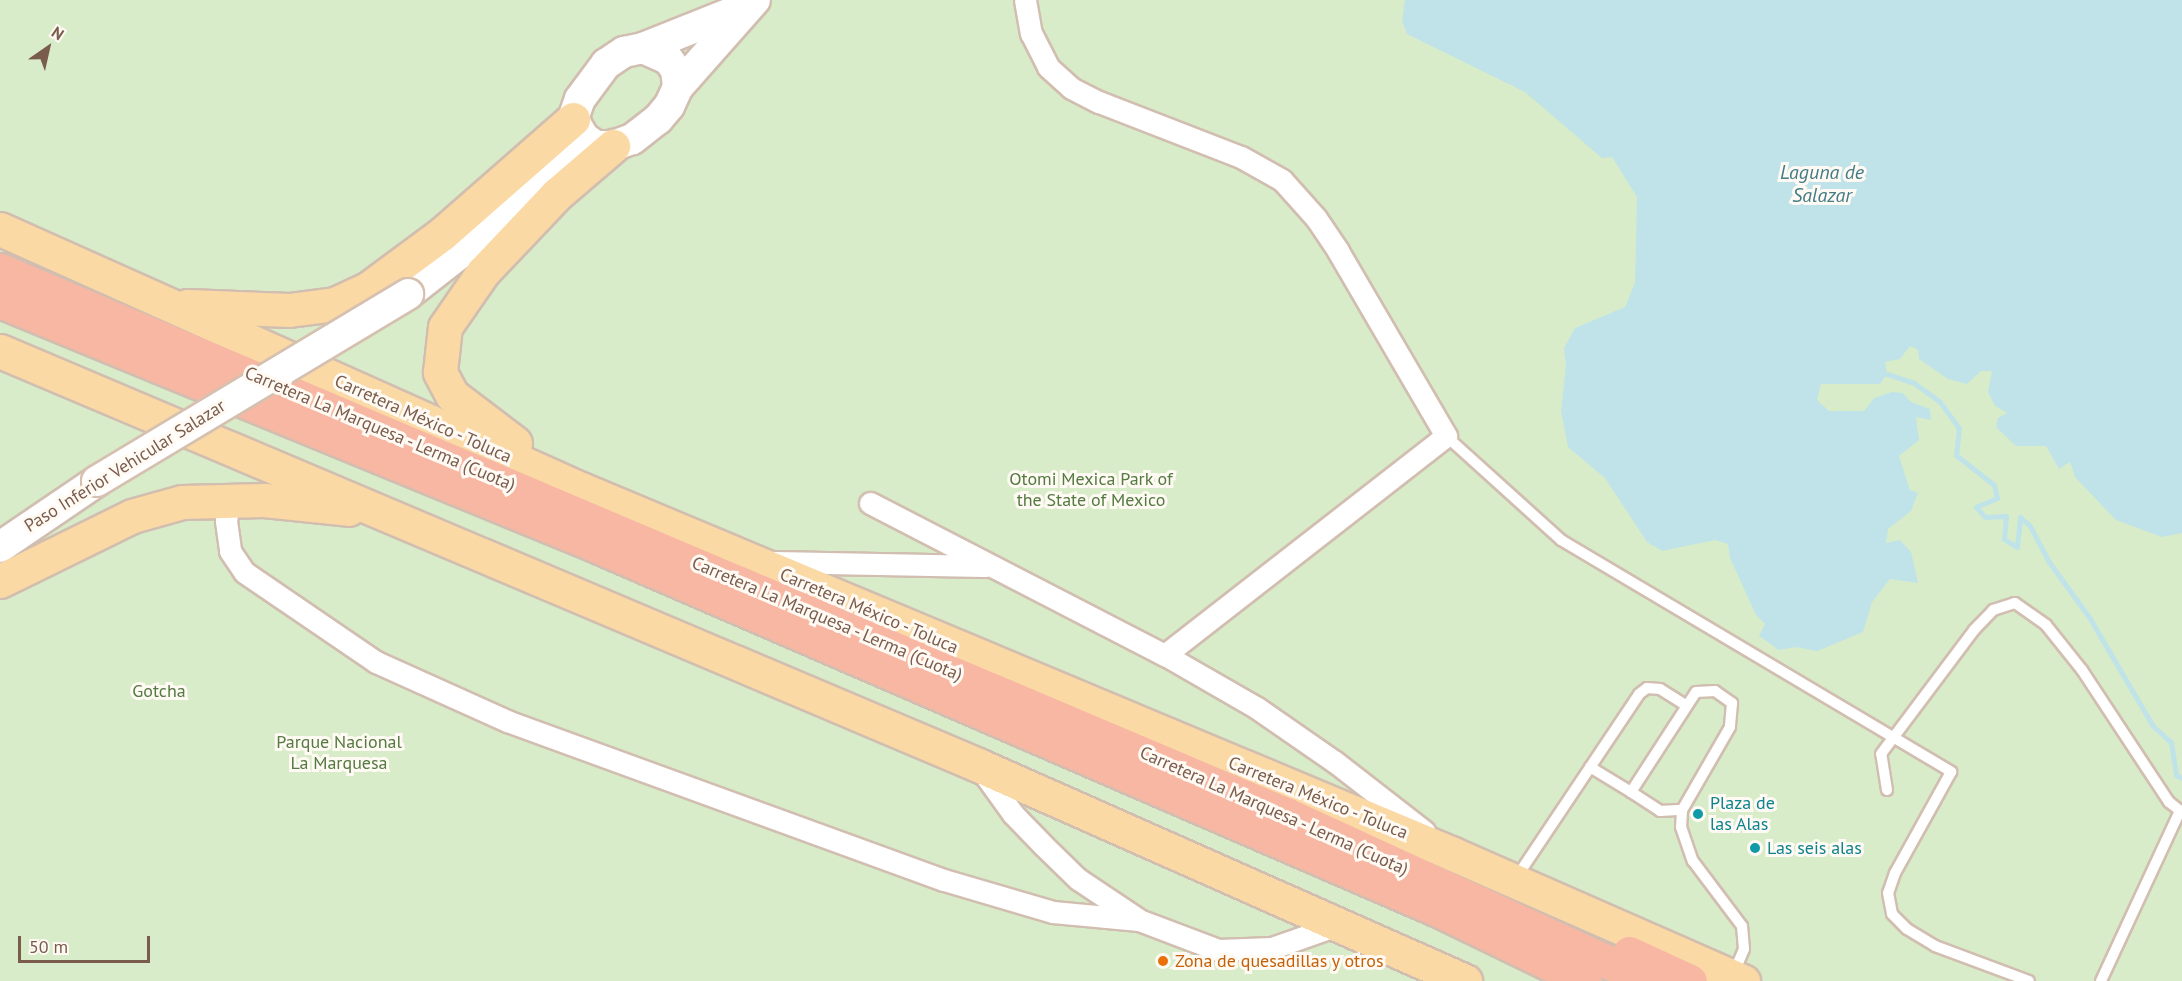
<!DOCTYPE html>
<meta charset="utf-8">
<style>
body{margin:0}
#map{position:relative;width:2182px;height:981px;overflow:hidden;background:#fdf6ec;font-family:"PT Sans",sans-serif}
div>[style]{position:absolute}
.green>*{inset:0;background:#d8ecc9;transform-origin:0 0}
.water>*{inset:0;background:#bfe3e8}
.stream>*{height:5px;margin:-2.5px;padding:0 2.5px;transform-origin:2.5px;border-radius:2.5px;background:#bfe3e8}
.roads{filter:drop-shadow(2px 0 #d1beb0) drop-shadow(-2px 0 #d1beb0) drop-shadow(0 2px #d1beb0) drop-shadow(0 -2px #d1beb0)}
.lane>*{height:10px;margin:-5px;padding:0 5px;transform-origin:5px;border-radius:5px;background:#fff}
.street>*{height:21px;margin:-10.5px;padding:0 10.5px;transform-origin:10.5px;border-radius:10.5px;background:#fff}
.secondary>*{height:30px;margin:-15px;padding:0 15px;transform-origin:15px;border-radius:15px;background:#fff}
.primary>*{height:33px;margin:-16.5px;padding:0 16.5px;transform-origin:16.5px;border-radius:16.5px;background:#fbd9a5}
.highway>*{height:33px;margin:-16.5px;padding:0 16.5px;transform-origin:16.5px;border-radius:16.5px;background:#f7b7a3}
.bridges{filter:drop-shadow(2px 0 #d6c0b0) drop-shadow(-2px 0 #d6c0b0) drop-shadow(0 2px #d6c0b0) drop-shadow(0 -2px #d6c0b0)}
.secondary-bridge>*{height:30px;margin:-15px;padding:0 15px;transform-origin:15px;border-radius:15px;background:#fff}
.dots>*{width:16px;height:16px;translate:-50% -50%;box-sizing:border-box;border:3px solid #fffaf3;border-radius:50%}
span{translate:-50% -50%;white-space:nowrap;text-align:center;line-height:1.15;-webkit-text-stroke:6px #fffaf3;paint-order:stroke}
.street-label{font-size:18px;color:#7a5c4d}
.park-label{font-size:18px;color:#537a41}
.culture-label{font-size:18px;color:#0d838f}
.left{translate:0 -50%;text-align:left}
.food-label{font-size:18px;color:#c56008}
.water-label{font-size:20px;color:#437c86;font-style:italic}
.north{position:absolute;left:18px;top:18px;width:60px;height:60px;-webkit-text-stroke:4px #fffaf3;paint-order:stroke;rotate:34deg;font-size:16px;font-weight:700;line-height:24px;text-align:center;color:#7a5c4d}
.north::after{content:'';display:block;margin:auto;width:21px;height:27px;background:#7a5c4d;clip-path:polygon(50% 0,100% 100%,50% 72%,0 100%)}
.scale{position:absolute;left:18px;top:936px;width:132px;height:27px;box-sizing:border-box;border:3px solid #7a5c4d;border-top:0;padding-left:8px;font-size:18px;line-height:21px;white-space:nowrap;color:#7a5c4d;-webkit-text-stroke:4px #fffaf3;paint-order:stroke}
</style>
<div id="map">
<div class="green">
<div style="left:0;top:0;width:2182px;height:981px"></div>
</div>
<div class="water">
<div style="clip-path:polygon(1405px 0,2182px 0,2182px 533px,2162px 537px,2116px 520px,2075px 477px,2070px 462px,2059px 469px,2046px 446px,2016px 446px,1996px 427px,1998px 418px,2007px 413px,1995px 406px,1988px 392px,1992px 371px,1981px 371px,1967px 384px,1948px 379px,1919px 359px,1918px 350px,1910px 346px,1900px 359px,1885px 362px,1887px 374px,1880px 384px,1821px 384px,1817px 400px,1829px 411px,1864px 411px,1874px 398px,1892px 392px,1903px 393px,1911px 402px,1930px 409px,1931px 420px,1916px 417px,1919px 440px,1899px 456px,1910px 490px,1918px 493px,1911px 511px,1888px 529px,1886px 543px,1900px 540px,1911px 552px,1918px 583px,1890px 579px,1872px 602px,1863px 632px,1817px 651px,1795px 647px,1779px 650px,1759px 636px,1765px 624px,1756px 615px,1730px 558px,1728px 544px,1715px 540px,1662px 551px,1647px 542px,1605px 478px,1568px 447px,1561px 411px,1566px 366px,1564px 348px,1575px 328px,1625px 307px,1635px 283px,1637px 197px,1612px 157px,1602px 158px,1525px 92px,1407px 34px,1402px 21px)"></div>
</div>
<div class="stream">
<div style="left:1887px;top:374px;width:28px;rotate:18deg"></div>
<div style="left:1914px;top:383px;width:32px;rotate:36deg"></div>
<div style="left:1940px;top:402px;width:32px;rotate:54deg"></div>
<div style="left:1959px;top:428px;width:27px;rotate:96deg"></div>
<div style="left:1956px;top:455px;width:48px;rotate:38.3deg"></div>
<div style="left:1994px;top:485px;width:13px;rotate:77deg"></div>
<div style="left:1997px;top:498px;width:23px;rotate:157deg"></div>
<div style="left:1976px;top:507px;width:13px;rotate:48deg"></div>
<div style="left:1985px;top:517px;width:21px;rotate:-3deg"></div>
<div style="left:2006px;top:516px;width:23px;rotate:95deg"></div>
<div style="left:2004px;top:539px;width:15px;rotate:32deg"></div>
<div style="left:2017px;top:547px;width:30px;rotate:-84deg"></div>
<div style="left:2020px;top:517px;width:13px;rotate:42deg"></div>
<div style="left:2030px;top:526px;width:41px;rotate:62.2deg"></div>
<div style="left:2049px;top:562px;width:68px;rotate:54deg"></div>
<div style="left:2089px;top:617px;width:126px;rotate:59.6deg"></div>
<div style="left:2153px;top:726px;width:24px;rotate:42deg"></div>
<div style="left:2171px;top:742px;width:33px;rotate:81deg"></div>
<div style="left:2176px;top:775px;width:7px;rotate:27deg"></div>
</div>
<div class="roads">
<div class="lane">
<div style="left:1446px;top:436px;width:155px;rotate:42.1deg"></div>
<div style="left:1561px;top:540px;width:454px;rotate:30.7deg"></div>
<div style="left:1951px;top:772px;width:115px;rotate:119deg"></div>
<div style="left:1895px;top:873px;width:21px;rotate:109deg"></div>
<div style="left:1888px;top:893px;width:21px;rotate:79deg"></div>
<div style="left:1892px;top:914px;width:21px;rotate:45deg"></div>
<div style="left:1907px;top:929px;width:33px;rotate:31deg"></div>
<div style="left:1935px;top:946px;width:100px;rotate:20.4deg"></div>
<div style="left:1590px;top:767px;width:48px;rotate:31.4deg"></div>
<div style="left:1631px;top:792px;width:119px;rotate:-57deg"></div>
<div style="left:1696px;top:692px;width:19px;rotate:-3deg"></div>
<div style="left:1715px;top:691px;width:21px;rotate:35deg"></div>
<div style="left:1732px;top:703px;width:24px;rotate:95deg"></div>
<div style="left:1730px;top:727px;width:96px;rotate:120deg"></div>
<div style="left:1682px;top:810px;width:17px;rotate:93deg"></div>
<div style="left:1681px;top:827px;width:36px;rotate:71deg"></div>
<div style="left:1693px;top:861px;width:81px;rotate:53deg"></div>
<div style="left:1742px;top:926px;width:23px;rotate:85deg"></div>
<div style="left:1744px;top:949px;width:25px;rotate:113deg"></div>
<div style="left:1887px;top:790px;width:36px;rotate:-99deg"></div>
<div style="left:1881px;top:754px;width:155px;rotate:-53.1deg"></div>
<div style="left:1974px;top:630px;width:28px;rotate:-46deg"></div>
<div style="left:1993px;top:610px;width:23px;rotate:-18deg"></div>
<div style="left:2015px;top:603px;width:38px;rotate:35deg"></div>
<div style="left:2046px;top:625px;width:58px;rotate:51.3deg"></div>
<div style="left:2082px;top:670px;width:158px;rotate:56.6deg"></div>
<div style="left:2169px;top:802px;width:16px;rotate:38deg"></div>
<div style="left:1631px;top:792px;width:35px;rotate:33deg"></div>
<div style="left:1660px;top:811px;width:22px;rotate:-3deg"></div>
<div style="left:1516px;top:878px;width:221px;rotate:-56.2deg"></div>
<div style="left:1639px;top:694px;width:10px;rotate:-37deg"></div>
<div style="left:1647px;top:688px;width:13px;rotate:4deg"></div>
<div style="left:1660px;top:689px;width:31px;rotate:32deg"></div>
<div style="left:2101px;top:981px;width:187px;rotate:-65.1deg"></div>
</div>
<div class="street">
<div style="left:1025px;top:0;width:34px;rotate:80deg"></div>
<div style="left:1031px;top:33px;width:38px;rotate:63deg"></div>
<div style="left:1048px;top:67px;width:31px;rotate:42deg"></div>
<div style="left:1071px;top:88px;width:31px;rotate:27deg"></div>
<div style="left:1099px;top:102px;width:152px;rotate:21.2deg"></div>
<div style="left:1241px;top:157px;width:47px;rotate:29.3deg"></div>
<div style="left:1282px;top:180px;width:51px;rotate:48.2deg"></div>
<div style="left:1316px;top:218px;width:40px;rotate:56deg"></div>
<div style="left:1338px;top:251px;width:214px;rotate:59.7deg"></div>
<div style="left:1446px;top:436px;width:356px;rotate:142.1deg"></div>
<div style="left:229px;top:500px;width:21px;rotate:98deg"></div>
<div style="left:226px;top:521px;width:30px;rotate:82deg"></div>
<div style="left:230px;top:551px;width:25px;rotate:56deg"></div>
<div style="left:244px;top:572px;width:160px;rotate:34.3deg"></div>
<div style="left:376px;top:662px;width:144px;rotate:24.2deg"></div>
<div style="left:507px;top:721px;width:465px;rotate:20deg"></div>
<div style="left:944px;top:880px;width:114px;rotate:16.4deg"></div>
<div style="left:1053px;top:912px;width:86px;rotate:5.3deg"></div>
<div style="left:1139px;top:920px;width:85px;rotate:20.8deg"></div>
<div style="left:1218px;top:950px;width:54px;rotate:-2.1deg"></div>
<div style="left:1272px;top:948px;width:72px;rotate:-19.4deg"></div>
<div style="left:870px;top:503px;width:332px;rotate:27.3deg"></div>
<div style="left:1165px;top:655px;width:106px;rotate:29.9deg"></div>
<div style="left:1257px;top:708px;width:95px;rotate:34.7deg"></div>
<div style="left:1335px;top:762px;width:113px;rotate:37.8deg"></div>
<div style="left:772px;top:562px;width:214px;rotate:1.1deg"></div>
<div style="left:980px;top:768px;width:57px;rotate:54.3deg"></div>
<div style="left:1013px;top:814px;width:43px;rotate:45.9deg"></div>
<div style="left:1043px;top:845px;width:49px;rotate:44.2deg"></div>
<div style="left:1078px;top:879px;width:72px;rotate:33.7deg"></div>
</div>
<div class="secondary">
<div style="left:643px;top:48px;width:27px;rotate:24deg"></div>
<div style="left:668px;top:59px;width:14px;rotate:54deg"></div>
<div style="left:676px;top:70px;width:17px;rotate:83deg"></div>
<div style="left:678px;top:87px;width:21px;rotate:115deg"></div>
<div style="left:669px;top:106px;width:17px;rotate:130deg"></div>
<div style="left:658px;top:119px;width:33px;rotate:142deg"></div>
<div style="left:632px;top:139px;width:20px;rotate:160deg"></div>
<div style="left:613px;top:146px;width:17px;rotate:180deg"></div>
<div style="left:596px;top:146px;width:14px;rotate:-146deg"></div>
<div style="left:584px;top:138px;width:22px;rotate:-120deg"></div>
<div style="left:573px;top:119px;width:21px;rotate:-71deg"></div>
<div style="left:580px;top:99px;width:44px;rotate:-53.4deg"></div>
<div style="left:606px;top:64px;width:22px;rotate:-34deg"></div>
<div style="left:624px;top:52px;width:19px;rotate:-12deg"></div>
<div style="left:643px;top:48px;width:108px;rotate:-21.8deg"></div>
<div style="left:678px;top:87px;width:116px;rotate:-48.5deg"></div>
<div style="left:408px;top:294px;width:65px;rotate:-38.1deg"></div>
<div style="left:459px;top:254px;width:171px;rotate:-42.9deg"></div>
<div style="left:0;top:547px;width:117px;rotate:-34.2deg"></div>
</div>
<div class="primary">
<div style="left:0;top:229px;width:637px;rotate:24.11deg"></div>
<div style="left:581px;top:489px;width:945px;rotate:22.71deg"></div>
<div style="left:1453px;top:854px;width:317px;rotate:23.7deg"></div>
<div style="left:187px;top:306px;width:102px;rotate:2.2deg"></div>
<div style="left:289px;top:310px;width:46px;rotate:-7.4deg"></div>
<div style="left:335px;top:304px;width:38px;rotate:-25deg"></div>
<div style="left:369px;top:288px;width:92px;rotate:-36.6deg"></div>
<div style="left:443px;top:233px;width:173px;rotate:-41.2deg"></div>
<div style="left:0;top:351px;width:1062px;rotate:22.94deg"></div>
<div style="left:978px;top:765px;width:533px;rotate:23.92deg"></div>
<div style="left:515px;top:443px;width:79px;rotate:-142.7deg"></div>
<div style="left:452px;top:395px;width:26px;rotate:-118deg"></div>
<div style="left:440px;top:372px;width:45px;rotate:-83.7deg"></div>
<div style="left:445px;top:327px;width:67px;rotate:-55.4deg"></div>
<div style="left:483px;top:272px;width:108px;rotate:-46.5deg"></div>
<div style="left:557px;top:194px;width:74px;rotate:-40.6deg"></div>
<div style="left:0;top:581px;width:147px;rotate:-26.2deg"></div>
<div style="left:132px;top:516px;width:52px;rotate:-15.6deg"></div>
<div style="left:182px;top:502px;width:82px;rotate:-1.4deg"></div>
<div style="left:264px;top:500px;width:85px;rotate:6deg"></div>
</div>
<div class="highway">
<div style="left:0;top:270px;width:1399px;rotate:22.94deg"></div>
<div style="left:1288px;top:815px;width:397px;rotate:24.7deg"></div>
<div style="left:0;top:301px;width:645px;rotate:22.31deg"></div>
<div style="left:597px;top:546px;width:914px;rotate:23.4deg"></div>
<div style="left:1436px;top:909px;width:165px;rotate:25.8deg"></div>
<div style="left:1629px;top:953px;width:67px;rotate:24.7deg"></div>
</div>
</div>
<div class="bridges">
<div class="secondary-bridge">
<div style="left:97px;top:481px;width:363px;rotate:-31deg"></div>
</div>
</div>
<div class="dots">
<div style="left:1698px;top:814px;background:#0f9aa8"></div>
<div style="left:1755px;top:848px;background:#0f9aa8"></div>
<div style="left:1163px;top:961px;background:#e8710a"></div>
</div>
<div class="street-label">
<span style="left:423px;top:419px;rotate:24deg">Carretera México - Toluca</span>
<span style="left:380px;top:429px;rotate:23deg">Carretera La Marquesa - Lerma (Cuota)</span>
<span style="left:125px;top:466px;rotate:-32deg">Paso Inferior Vehicular Salazar</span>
<span style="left:869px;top:611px;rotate:23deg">Carretera México - Toluca</span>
<span style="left:827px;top:619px;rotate:23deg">Carretera La Marquesa - Lerma (Cuota)</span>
<span style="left:1318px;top:798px;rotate:22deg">Carretera México - Toluca</span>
<span style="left:1274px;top:811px;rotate:24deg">Carretera La Marquesa - Lerma (Cuota)</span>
</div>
<div class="park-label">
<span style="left:1091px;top:490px">Otomi Mexica Park of<br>the State of Mexico</span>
<span style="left:159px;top:691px">Gotcha</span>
<span style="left:339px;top:753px">Parque Nacional<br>La Marquesa</span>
</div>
<div class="culture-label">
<span class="left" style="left:1710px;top:814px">Plaza de<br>las Alas</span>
<span class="left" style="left:1767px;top:848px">Las seis alas</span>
</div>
<div class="food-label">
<span class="left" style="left:1175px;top:961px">Zona de quesadillas y otros</span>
</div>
<div class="water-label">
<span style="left:1822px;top:184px">Laguna de<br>Salazar</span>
</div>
<div class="north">N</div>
<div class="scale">50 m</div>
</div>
